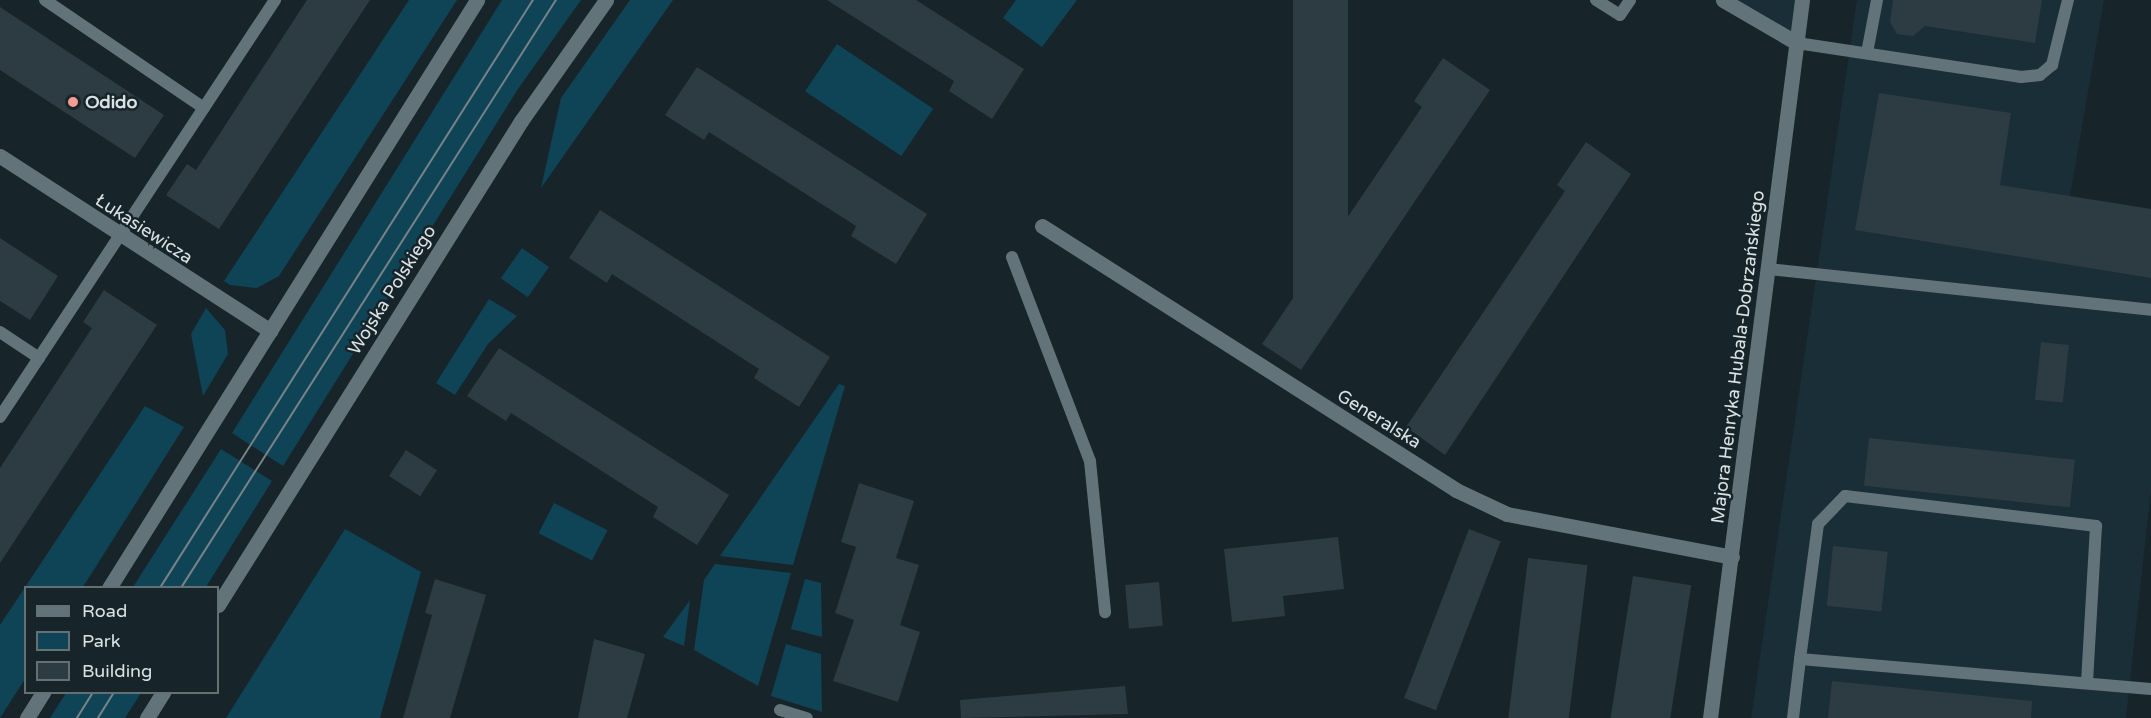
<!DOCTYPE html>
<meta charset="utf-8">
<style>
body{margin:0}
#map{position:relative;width:2151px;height:718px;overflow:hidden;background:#17242a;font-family:"Varela Round",sans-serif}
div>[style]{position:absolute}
.built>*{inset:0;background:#192e37}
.green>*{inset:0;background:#0f4456;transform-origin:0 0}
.building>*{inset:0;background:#2d3c42;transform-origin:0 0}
.lane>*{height:12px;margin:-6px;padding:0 6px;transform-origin:6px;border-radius:6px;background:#63737a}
.street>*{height:15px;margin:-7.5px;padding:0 7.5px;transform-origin:7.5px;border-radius:7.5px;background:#63737a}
.secondary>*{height:15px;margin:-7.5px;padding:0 7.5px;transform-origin:7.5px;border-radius:7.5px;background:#63737a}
.tram>*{height:1.5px;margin:-0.75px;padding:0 0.75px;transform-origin:0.75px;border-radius:0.75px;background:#788388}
.dots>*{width:16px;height:16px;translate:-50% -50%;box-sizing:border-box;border:3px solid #17242a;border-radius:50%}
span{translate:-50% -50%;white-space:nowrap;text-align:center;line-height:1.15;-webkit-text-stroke:5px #17242a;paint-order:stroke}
.poi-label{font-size:18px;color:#d9e2e6;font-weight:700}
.left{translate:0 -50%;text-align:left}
.street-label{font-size:18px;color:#d9e2e6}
.legend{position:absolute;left:24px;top:586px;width:195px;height:108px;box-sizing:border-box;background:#17242a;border:2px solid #657075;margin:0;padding:8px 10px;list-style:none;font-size:18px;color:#d9e2e6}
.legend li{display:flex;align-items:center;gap:12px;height:30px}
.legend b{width:30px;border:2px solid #657075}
</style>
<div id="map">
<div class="built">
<div style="clip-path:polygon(1723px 0,1802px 0,1797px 43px)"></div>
<div style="clip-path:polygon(1857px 0,2104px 0,2070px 196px,2151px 209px,2151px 489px,2126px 718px,1751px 718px)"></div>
</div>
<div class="green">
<div style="clip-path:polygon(409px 0,457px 0,279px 276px,257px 288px,230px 285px,224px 281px)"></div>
<div style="clip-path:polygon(502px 0,581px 0,518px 89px,283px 466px,232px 433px)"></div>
<div style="clip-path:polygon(630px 0,673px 0,541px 188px,561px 98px)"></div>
<div style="clip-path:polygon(1016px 0,1077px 0,1042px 47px,1003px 18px)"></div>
<div style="left:837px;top:44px;width:116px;height:57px;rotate:34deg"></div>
<div style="left:522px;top:248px;width:33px;height:37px;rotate:35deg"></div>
<div style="clip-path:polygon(489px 299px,517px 316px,488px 344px,455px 395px,436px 383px)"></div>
<div style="clip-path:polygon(206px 308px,225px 330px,228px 354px,203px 396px,191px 334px)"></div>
<div style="clip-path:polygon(839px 384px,845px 386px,793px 565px,720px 556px)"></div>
<div style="clip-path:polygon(145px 406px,184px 427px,83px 587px,26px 588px,25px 679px,0 718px,0 625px)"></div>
<div style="clip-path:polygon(221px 449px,272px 481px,206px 587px,133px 587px)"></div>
<div style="left:554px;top:503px;width:60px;height:34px;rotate:27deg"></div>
<div style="clip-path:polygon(345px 529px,421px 572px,380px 718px,226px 718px)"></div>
<div style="clip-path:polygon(715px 564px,791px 573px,758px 686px,694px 650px,704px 580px)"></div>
<div style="clip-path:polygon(805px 579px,821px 583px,822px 637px,791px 629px)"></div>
<div style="clip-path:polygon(690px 600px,684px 646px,663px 637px)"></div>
<div style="clip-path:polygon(786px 644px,821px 654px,822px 712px,771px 696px)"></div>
<div style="clip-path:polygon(66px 693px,66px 692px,141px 693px,125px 718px,50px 718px)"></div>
</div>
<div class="building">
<div style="clip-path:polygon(307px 0,370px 0,219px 229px,166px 195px,187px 164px,196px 170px)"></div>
<div style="clip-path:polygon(827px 0,916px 0,1024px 69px,992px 119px,949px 91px,954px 81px)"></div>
<div style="left:1293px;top:0;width:55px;height:298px"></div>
<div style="clip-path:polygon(1893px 0,2042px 0,2035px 43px,1925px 26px,1913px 36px,1897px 34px,1890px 22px)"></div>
<div style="clip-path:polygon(0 7px,164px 115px,135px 158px,0 70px)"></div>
<div style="clip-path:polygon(1443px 58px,1490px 90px,1301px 370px,1262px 344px,1422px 107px,1414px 101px)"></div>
<div style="clip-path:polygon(697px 67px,927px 214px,896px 264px,851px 236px,856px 226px,709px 132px,704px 140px,665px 115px)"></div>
<div style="clip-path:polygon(1879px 93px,2011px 113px,2000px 185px,2151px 209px,2151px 278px,1855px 230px)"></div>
<div style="clip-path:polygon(1586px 142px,1631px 174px,1445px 455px,1406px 427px,1565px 191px,1557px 185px)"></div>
<div style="clip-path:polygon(600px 210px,830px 357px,799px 407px,754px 378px,759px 369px,612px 274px,607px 283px,569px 258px)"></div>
<div style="clip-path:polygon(0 238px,58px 276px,30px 320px,0 301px)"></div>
<div style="clip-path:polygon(104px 290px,157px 325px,0 563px,0 468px,92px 328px,83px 322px)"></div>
<div style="left:2041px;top:342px;width:28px;height:58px;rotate:6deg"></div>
<div style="clip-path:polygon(499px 348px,729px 495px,697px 545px,653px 517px,658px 507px,511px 413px,506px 421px,467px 396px)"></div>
<div style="left:1869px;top:438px;width:207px;height:48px;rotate:6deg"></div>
<div style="left:406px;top:450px;width:37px;height:31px;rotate:33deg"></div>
<div style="clip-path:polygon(859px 483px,914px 501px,896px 558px,919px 565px,900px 625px,920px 632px,898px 702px,833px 681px,854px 620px,835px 613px,856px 547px,841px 542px)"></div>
<div style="left:1469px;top:529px;width:34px;height:181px;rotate:21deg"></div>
<div style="clip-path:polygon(1338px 537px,1344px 589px,1283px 596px,1285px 616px,1232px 622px,1224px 549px)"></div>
<div style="left:1833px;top:546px;width:55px;height:60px;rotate:6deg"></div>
<div style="left:1528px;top:558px;width:60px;height:161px;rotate:7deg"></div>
<div style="left:1633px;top:576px;width:59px;height:144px;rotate:9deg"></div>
<div style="clip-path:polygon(435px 579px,486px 595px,450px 718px,403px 718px,432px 615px,425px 613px)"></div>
<div style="left:1159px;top:582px;width:44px;height:34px;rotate:85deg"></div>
<div style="clip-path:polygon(594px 639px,645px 654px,627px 718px,578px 718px)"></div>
<div style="clip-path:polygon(1832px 681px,2032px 701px,2031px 718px,1828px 718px)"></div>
<div style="clip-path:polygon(1125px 686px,1128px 714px,961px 718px,960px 700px)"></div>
</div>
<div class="lane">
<div style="left:45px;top:0;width:192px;rotate:34.2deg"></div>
<div style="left:1596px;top:0;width:28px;rotate:32deg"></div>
<div style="left:1620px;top:15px;width:18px;rotate:-56deg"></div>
<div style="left:1797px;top:43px;width:227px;rotate:8.6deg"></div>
<div style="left:2021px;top:77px;width:19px;rotate:-6deg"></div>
<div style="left:2040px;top:75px;width:16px;rotate:-40deg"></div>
<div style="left:2052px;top:65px;width:67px;rotate:-76.2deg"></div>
<div style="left:1867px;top:53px;width:54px;rotate:-79.3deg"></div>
<div style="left:1012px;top:257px;width:218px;rotate:69.1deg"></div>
<div style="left:1090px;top:461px;width:152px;rotate:84.3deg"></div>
<div style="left:1769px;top:269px;width:384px;rotate:6.1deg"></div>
<div style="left:0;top:332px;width:47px;rotate:33.7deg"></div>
<div style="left:0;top:417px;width:500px;rotate:-56.6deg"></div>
<div style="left:1800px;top:659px;width:136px;rotate:-82.4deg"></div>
<div style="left:1818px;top:524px;width:39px;rotate:-46deg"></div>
<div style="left:1845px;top:496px;width:253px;rotate:6.8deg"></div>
<div style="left:2096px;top:526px;width:157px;rotate:93.3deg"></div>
<div style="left:780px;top:710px;width:28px;rotate:17deg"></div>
<div style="left:1793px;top:718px;width:59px;rotate:-83.2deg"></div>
<div style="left:1800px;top:659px;width:352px;rotate:4.9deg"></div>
</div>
<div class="street">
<div style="left:1723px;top:0;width:86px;rotate:30.2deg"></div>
<div style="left:0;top:156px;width:322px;rotate:32.9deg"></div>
<div style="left:1042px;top:226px;width:491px;rotate:32.5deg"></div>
<div style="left:1456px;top:490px;width:56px;rotate:25.2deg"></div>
<div style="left:1507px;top:514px;width:229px;rotate:10.8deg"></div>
<div style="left:1710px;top:718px;width:724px;rotate:-82.7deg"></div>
</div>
<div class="secondary">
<div style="left:109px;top:588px;width:694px;rotate:-57.96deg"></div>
<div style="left:218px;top:605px;width:571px;rotate:-57.95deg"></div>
<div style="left:521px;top:121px;width:148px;rotate:-54.9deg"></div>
<div style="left:27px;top:718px;width:31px;rotate:-58deg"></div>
<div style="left:147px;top:718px;width:31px;rotate:-58deg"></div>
</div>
<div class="tram">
<div style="left:160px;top:588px;width:696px;rotate:-57.61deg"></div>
<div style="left:181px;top:588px;width:697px;rotate:-57.47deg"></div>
<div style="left:77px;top:718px;width:31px;rotate:-58deg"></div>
<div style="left:98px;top:718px;width:31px;rotate:-58deg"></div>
</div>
<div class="dots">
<div style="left:73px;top:102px;background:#f59c92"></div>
</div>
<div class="poi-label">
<span class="left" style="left:85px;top:102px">Odido</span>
</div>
<div class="street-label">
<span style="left:144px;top:229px;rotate:33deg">Łukasiewicza</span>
<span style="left:392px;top:290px;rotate:-58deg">Wojska Polskiego</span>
<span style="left:1738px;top:357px;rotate:-83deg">Majora Henryka Hubala-Dobrzańskiego</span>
<span style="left:1379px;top:419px;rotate:32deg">Generalska</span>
</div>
<ul class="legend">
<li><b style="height:8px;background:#63737a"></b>Road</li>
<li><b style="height:16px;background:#0f4456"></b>Park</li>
<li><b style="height:16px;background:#2d3c42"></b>Building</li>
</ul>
</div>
